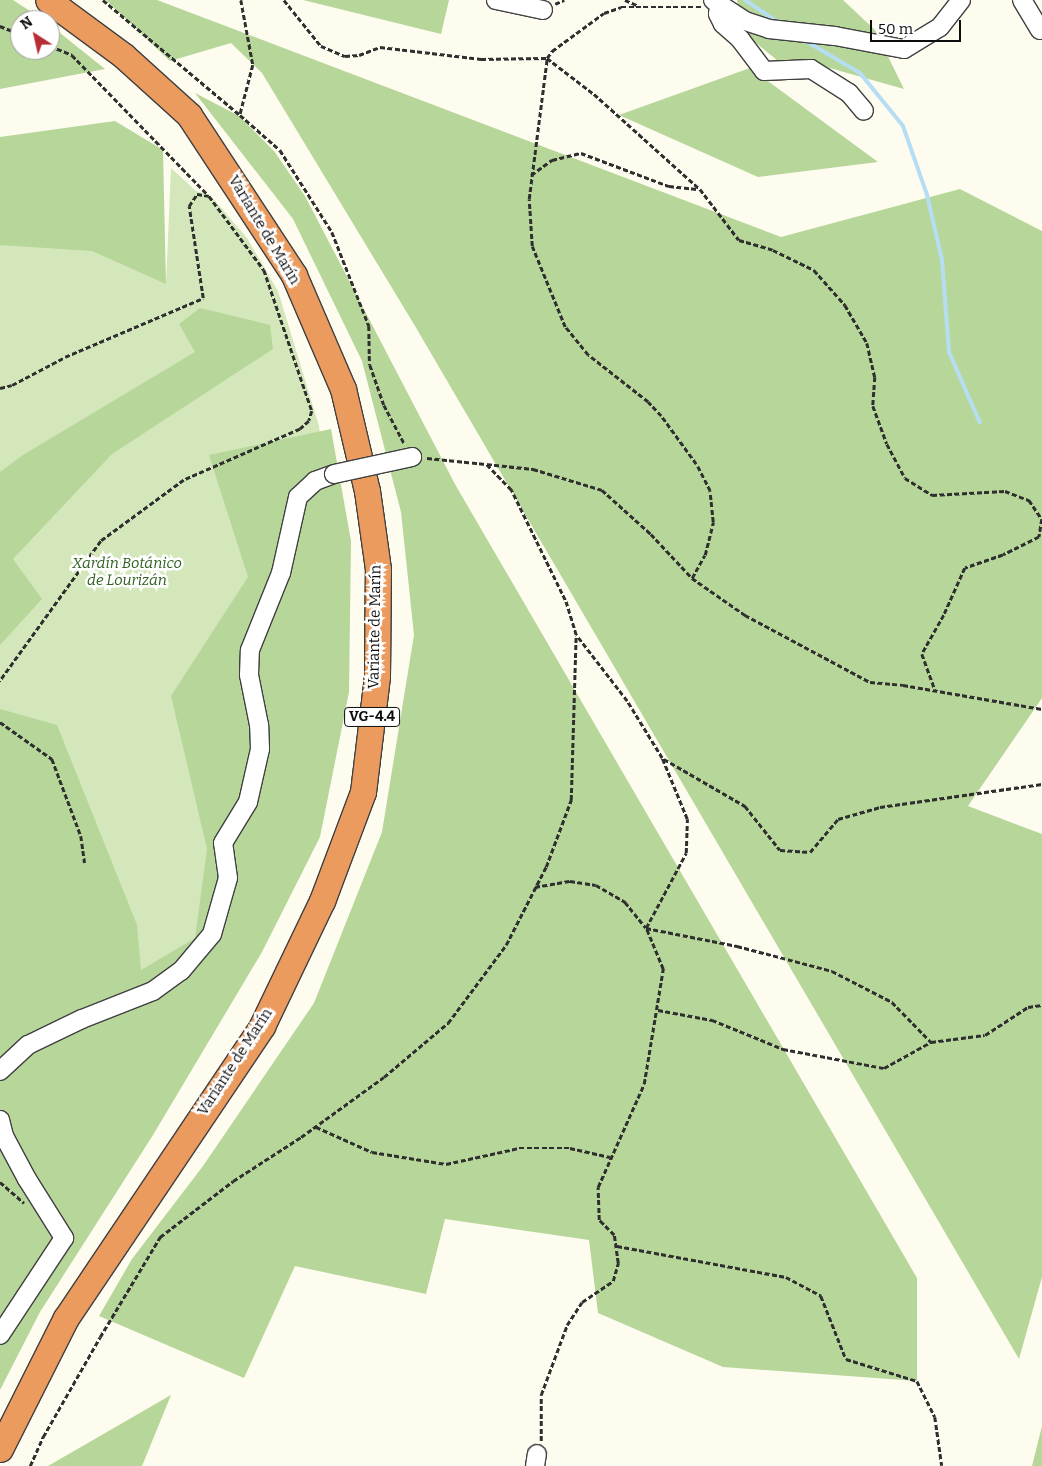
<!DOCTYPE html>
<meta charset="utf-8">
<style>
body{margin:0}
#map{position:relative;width:1042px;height:1466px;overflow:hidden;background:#fefbef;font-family:Bitter,serif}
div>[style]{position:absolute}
.green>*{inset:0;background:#d3e7ba}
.forest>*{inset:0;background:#b7d69a}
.stream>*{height:4px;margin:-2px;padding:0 2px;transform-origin:2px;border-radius:2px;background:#b6def3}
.path>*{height:2.5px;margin-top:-1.25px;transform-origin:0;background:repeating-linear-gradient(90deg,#2f2f2f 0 5px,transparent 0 7.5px)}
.roads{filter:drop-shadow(1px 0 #404040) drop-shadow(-1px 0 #404040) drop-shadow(0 1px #404040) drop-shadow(0 -1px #404040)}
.minor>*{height:18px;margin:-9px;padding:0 9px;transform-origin:9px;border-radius:9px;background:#fff}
.highway>*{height:25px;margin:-12.5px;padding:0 12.5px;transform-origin:12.5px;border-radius:12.5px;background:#ec9b5f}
.bridges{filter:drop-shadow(1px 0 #404040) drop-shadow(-1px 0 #404040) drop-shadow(0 1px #404040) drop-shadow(0 -1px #404040)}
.minor-bridge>*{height:18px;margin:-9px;padding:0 9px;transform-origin:9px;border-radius:9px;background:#fff}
span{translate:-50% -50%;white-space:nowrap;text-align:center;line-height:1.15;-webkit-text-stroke:5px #fff;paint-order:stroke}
.shield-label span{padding:1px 4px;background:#fff;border:1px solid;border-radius:4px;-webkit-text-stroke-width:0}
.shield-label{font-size:14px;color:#0d0d0d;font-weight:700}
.street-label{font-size:15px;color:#0d0d0d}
.park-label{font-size:15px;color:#316121;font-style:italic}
.north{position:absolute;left:10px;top:10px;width:50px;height:50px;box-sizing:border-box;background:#fff;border:1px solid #9e9e9e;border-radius:50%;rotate:325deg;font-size:14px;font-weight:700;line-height:20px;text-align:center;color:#0d0d0d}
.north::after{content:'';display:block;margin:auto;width:18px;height:22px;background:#b62d38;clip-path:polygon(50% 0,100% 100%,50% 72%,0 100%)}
.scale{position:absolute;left:870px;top:20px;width:91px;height:22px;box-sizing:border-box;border:2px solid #0d0d0d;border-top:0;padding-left:6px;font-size:15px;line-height:18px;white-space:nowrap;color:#0d0d0d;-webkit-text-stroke:4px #fff;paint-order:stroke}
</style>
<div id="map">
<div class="green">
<div style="clip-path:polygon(171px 168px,196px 191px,210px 195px,247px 238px,278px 291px,319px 426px,322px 456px,267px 575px,218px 821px,208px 930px,0 1078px,0 221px,79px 224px,166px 284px)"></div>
</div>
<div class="forest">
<div style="clip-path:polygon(0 0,13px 0,44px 20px,20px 20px,20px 50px,50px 50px,50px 25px,105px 69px,0 89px)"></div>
<div style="clip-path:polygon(106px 0,157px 0,781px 237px,960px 189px,1042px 231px,1042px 698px,968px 806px,1042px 834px,1042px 1277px,1019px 1359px,415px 326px,262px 73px,231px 43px,170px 61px)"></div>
<div style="clip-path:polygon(303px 0,449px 0,441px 34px)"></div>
<div style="clip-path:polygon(737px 0,843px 0,875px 30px,904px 89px,826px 67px,778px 61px,744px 33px)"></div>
<div style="clip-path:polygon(750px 68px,878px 162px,758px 177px,619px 115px)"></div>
<div style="clip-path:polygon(195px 93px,239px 116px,274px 151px,305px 196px,456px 486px,917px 1278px,917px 1381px,723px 1367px,598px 1313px,589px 1240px,445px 1219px,426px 1294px,295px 1266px,244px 1378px,99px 1316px,132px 1259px,203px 1166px,314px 1003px,382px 832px,414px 635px,401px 512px,362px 361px,293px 219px)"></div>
<div style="clip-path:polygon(115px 121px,163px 150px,166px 284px,92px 251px,0 245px,0 137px)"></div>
<div style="clip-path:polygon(200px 308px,270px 325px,273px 349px,112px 454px,13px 559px,42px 599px,0 645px,0 472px,23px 455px,195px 352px,179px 324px)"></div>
<div style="clip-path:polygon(331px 429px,351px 541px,349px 692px,320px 837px,262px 952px,153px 1135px,40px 1312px,0 1390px,0 709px,57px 725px,137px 925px,141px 970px,195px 938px,207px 849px,171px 696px,248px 577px,209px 455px)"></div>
<div style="clip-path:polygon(171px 1395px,142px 1466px,48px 1466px)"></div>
<div style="clip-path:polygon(1042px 1426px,1042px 1466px,1032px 1466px)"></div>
</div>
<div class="stream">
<div style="left:745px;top:0;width:40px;rotate:34deg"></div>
<div style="left:804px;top:40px;width:65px;rotate:30.5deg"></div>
<div style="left:860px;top:73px;width:68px;rotate:50.9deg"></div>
<div style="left:903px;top:126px;width:73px;rotate:70.8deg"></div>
<div style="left:927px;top:195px;width:67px;rotate:77deg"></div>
<div style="left:942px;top:260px;width:92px;rotate:85.6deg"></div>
<div style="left:949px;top:352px;width:77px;rotate:66.4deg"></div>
</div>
<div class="path">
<div style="left:103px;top:0;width:179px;rotate:40deg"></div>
<div style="left:241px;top:0;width:66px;rotate:79.5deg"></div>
<div style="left:253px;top:65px;width:52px;rotate:104.6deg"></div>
<div style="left:240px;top:115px;width:53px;rotate:41.2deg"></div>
<div style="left:280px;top:150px;width:97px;rotate:57.6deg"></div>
<div style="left:332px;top:232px;width:101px;rotate:68.5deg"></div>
<div style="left:369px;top:326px;width:39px;rotate:89deg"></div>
<div style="left:370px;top:365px;width:42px;rotate:70.7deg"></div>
<div style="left:384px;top:405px;width:43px;rotate:62.2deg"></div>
<div style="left:284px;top:0;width:59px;rotate:51.2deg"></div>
<div style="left:321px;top:46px;width:26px;rotate:23deg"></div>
<div style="left:345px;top:56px;width:14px;rotate:-4deg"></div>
<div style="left:359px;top:55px;width:22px;rotate:-21deg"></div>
<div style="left:380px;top:47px;width:102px;rotate:6.8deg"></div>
<div style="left:481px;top:59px;width:66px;rotate:-0.9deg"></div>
<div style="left:547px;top:58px;width:59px;rotate:37.5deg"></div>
<div style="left:594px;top:94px;width:142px;rotate:41.9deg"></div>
<div style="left:700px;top:189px;width:64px;rotate:52.6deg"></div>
<div style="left:739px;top:240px;width:35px;rotate:16deg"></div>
<div style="left:773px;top:250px;width:46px;rotate:26deg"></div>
<div style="left:814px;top:270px;width:47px;rotate:48.5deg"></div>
<div style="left:845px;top:305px;width:44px;rotate:59.9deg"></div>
<div style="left:867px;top:343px;width:35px;rotate:77deg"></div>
<div style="left:875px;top:377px;width:29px;rotate:94deg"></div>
<div style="left:873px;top:406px;width:40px;rotate:69.8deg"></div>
<div style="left:887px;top:444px;width:38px;rotate:62deg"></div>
<div style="left:905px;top:478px;width:32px;rotate:32deg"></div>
<div style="left:932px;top:495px;width:73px;rotate:-3.1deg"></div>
<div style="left:1005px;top:491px;width:26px;rotate:21deg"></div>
<div style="left:1029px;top:500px;width:23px;rotate:56deg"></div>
<div style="left:1042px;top:519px;width:18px;rotate:99deg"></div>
<div style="left:1039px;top:537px;width:40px;rotate:153.4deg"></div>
<div style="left:1003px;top:555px;width:40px;rotate:161.1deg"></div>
<div style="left:965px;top:568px;width:51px;rotate:114.1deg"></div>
<div style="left:944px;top:615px;width:45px;rotate:119.4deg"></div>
<div style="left:922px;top:654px;width:38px;rotate:70deg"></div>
<div style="left:625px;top:0;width:13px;rotate:23deg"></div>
<div style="left:555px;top:4px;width:10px;rotate:-24deg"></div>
<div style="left:0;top:26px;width:22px;rotate:22deg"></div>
<div style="left:50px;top:46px;width:24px;rotate:22deg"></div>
<div style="left:72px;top:55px;width:195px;rotate:45.8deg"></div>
<div style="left:531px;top:175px;width:26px;rotate:-36deg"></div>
<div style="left:552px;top:160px;width:30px;rotate:-14deg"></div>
<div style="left:581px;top:153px;width:94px;rotate:20.6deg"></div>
<div style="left:669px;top:186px;width:30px;rotate:6deg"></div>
<div style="left:0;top:388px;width:12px;rotate:-14deg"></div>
<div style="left:12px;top:385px;width:60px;rotate:-27.8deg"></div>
<div style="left:65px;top:357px;width:150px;rotate:-23.1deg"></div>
<div style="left:203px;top:298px;width:93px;rotate:-98.7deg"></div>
<div style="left:189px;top:206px;width:14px;rotate:-56deg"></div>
<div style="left:197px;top:194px;width:12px;rotate:9deg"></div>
<div style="left:209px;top:196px;width:92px;rotate:53.4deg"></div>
<div style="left:264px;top:270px;width:149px;rotate:71.2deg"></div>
<div style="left:312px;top:411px;width:10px;rotate:107deg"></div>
<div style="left:309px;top:421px;width:12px;rotate:138deg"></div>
<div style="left:300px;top:429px;width:127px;rotate:156.3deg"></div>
<div style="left:184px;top:480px;width:103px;rotate:143.7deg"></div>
<div style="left:101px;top:541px;width:173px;rotate:125.8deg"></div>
<div style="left:427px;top:458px;width:107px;rotate:5.9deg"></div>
<div style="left:533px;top:469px;width:72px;rotate:16.9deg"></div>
<div style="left:602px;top:490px;width:66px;rotate:41.9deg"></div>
<div style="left:651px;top:534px;width:60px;rotate:47deg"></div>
<div style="left:692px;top:578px;width:65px;rotate:34.9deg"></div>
<div style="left:745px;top:615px;width:142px;rotate:28.2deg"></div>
<div style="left:870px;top:682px;width:33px;rotate:5deg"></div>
<div style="left:903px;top:685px;width:141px;rotate:9.8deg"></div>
<div style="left:692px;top:578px;width:26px;rotate:-61deg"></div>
<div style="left:705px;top:555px;width:34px;rotate:-76deg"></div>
<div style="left:713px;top:522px;width:31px;rotate:-96deg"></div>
<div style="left:710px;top:491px;width:30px;rotate:-117deg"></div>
<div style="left:696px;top:464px;width:59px;rotate:-126.1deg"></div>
<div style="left:661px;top:416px;width:19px;rotate:-133deg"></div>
<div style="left:648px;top:402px;width:76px;rotate:-141.9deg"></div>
<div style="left:588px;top:355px;width:36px;rotate:-129deg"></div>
<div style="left:565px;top:327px;width:87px;rotate:-112.2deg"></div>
<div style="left:532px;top:246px;width:47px;rotate:-93.7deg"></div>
<div style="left:529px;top:199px;width:142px;rotate:-82.7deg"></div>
<div style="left:547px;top:58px;width:9px;rotate:-54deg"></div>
<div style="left:552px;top:51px;width:64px;rotate:-36.2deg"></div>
<div style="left:604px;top:13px;width:18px;rotate:-19deg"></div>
<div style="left:621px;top:7px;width:80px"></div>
<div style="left:0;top:722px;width:64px;rotate:35.4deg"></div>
<div style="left:52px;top:759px;width:82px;rotate:69.4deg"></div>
<div style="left:81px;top:836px;width:27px;rotate:82deg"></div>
<div style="left:664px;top:759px;width:94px;rotate:30.1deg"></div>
<div style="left:745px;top:806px;width:56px;rotate:51.5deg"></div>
<div style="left:780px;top:850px;width:30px;rotate:4deg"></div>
<div style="left:810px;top:852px;width:43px;rotate:-49.7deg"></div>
<div style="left:838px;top:819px;width:44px;rotate:-15.9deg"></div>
<div style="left:880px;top:807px;width:164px;rotate:-8.1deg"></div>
<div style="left:535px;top:887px;width:36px;rotate:-10deg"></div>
<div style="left:570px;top:881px;width:26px;rotate:9deg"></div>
<div style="left:596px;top:885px;width:34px;rotate:30deg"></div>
<div style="left:625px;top:902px;width:33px;rotate:51deg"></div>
<div style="left:646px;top:928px;width:93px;rotate:11.2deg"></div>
<div style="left:737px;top:946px;width:98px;rotate:14.7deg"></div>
<div style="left:832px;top:971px;width:68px;rotate:27.3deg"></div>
<div style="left:892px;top:1002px;width:56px;rotate:45.7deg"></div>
<div style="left:658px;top:1010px;width:55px;rotate:10.5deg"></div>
<div style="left:712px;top:1020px;width:77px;rotate:22.2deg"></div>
<div style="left:783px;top:1049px;width:103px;rotate:10.7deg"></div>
<div style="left:884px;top:1068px;width:54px;rotate:-29deg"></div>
<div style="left:931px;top:1042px;width:54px;rotate:-7.4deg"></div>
<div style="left:985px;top:1035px;width:51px;rotate:-33.1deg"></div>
<div style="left:1028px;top:1007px;width:14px;rotate:-8deg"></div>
<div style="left:316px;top:1127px;width:61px;rotate:24.1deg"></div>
<div style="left:372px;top:1152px;width:75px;rotate:9.2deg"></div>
<div style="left:446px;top:1164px;width:75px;rotate:-12.4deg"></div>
<div style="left:519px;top:1148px;width:51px"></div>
<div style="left:570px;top:1148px;width:41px;rotate:12.7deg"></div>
<div style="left:0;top:1182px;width:32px;rotate:41deg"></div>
<div style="left:617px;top:1246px;width:172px;rotate:10.4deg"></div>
<div style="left:786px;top:1277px;width:40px;rotate:28deg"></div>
<div style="left:821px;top:1296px;width:68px;rotate:68.4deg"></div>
<div style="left:846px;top:1359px;width:74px;rotate:17.2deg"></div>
<div style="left:917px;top:1381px;width:40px;rotate:63.4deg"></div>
<div style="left:935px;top:1417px;width:49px;rotate:81.9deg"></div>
<div style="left:541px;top:1441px;width:46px;rotate:-90deg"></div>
<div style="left:541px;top:1395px;width:75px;rotate:-69.6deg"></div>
<div style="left:567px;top:1325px;width:27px;rotate:-57deg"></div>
<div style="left:582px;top:1302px;width:37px;rotate:-34deg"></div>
<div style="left:613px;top:1281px;width:19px;rotate:-74deg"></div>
<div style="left:618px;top:1263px;width:28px;rotate:-98deg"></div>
<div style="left:614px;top:1235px;width:21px;rotate:-135deg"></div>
<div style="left:599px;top:1220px;width:33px;rotate:-92deg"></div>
<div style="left:598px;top:1187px;width:113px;rotate:-65.9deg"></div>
<div style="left:644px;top:1084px;width:117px;rotate:-80.6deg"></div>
<div style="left:663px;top:969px;width:44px;rotate:-112.5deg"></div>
<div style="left:646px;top:928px;width:85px;rotate:-61.9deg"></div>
<div style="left:686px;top:853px;width:34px;rotate:-88deg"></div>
<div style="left:687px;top:819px;width:66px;rotate:-112.3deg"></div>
<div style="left:662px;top:758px;width:67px;rotate:-121.6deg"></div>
<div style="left:627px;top:701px;width:83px;rotate:-127.7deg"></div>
<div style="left:30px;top:1466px;width:32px;rotate:-66deg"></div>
<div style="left:43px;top:1437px;width:115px;rotate:-60.3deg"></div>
<div style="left:100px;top:1337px;width:117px;rotate:-59deg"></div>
<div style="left:160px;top:1237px;width:92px;rotate:-37.5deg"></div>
<div style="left:233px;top:1181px;width:81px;rotate:-32.9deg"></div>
<div style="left:301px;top:1137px;width:102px;rotate:-35.9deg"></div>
<div style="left:384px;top:1077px;width:84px;rotate:-40.2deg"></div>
<div style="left:448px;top:1023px;width:97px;rotate:-53.4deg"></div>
<div style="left:506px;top:945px;width:88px;rotate:-62.9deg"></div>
<div style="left:546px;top:867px;width:72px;rotate:-69.5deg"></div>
<div style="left:571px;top:800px;width:165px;rotate:-88.3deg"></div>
<div style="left:576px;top:635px;width:37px;rotate:-107deg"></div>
<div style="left:565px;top:600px;width:123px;rotate:-116.1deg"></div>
<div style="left:511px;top:490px;width:36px;rotate:-134deg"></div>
</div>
<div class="roads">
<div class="minor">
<div style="left:496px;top:0;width:48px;rotate:12deg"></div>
<div style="left:713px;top:0;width:38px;rotate:33deg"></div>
<div style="left:745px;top:21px;width:25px;rotate:18deg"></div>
<div style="left:769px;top:29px;width:66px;rotate:6.1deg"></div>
<div style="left:835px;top:36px;width:70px;rotate:10.7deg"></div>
<div style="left:904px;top:49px;width:42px;rotate:-31.4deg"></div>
<div style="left:940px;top:27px;width:34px;rotate:-52deg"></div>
<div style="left:1022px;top:0;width:35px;rotate:59deg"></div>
<div style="left:719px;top:6px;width:8px;rotate:97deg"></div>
<div style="left:718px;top:14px;width:11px;rotate:63deg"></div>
<div style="left:723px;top:24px;width:23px;rotate:41deg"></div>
<div style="left:740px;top:39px;width:40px;rotate:53deg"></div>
<div style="left:764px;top:71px;width:47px;rotate:-2.4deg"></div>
<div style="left:811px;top:69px;width:45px;rotate:32.3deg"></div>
<div style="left:849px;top:93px;width:23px;rotate:50deg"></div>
<div style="left:0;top:1071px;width:38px;rotate:-43deg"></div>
<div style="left:28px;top:1045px;width:60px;rotate:-25.7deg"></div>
<div style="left:82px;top:1019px;width:76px;rotate:-21.5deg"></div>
<div style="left:153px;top:991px;width:34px;rotate:-36deg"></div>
<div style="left:181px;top:971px;width:48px;rotate:-50deg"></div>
<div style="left:212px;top:934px;width:58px;rotate:-74.1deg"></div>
<div style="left:228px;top:878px;width:35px;rotate:-98deg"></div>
<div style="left:223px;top:843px;width:48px;rotate:-58.6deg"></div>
<div style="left:248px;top:802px;width:54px;rotate:-77.2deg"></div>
<div style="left:260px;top:749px;width:24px;rotate:-92deg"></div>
<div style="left:259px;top:725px;width:51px;rotate:-101.3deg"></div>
<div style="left:249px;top:675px;width:25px;rotate:-88deg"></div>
<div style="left:250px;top:650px;width:83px;rotate:-68.1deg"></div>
<div style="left:281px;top:573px;width:78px;rotate:-77.4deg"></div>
<div style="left:298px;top:497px;width:23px;rotate:-43deg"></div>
<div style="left:315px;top:481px;width:20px;rotate:-20deg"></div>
<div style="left:0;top:1120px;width:16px;rotate:76deg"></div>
<div style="left:4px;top:1136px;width:49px;rotate:61.9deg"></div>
<div style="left:27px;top:1179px;width:70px;rotate:57.9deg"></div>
<div style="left:64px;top:1238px;width:116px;rotate:123.4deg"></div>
<div style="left:535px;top:1466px;width:12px;rotate:-81deg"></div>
</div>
<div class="highway">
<div style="left:0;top:1449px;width:147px;rotate:-63.3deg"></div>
<div style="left:66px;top:1318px;width:352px;rotate:-56.1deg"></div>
<div style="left:262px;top:1026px;width:139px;rotate:-64.4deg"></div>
<div style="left:322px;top:901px;width:116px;rotate:-69.4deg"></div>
<div style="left:363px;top:792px;width:117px;rotate:-83.1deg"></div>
<div style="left:377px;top:676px;width:107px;rotate:-89.5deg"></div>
<div style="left:378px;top:569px;width:79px;rotate:-98deg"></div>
<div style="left:367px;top:491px;width:105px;rotate:-103.2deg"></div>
<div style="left:343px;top:389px;width:124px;rotate:-113.3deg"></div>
<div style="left:294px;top:275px;width:191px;rotate:-123.3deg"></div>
<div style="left:189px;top:115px;width:88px;rotate:-137.8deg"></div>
<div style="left:124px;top:56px;width:94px;rotate:-143.6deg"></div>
</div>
</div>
<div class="bridges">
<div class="minor-bridge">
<div style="left:334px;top:474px;width:80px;rotate:-12.3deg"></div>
</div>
</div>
<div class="shield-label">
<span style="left:372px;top:717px">VG-4.4</span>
</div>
<div class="street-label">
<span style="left:264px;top:230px;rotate:59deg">Variante de Marín</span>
<span style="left:375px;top:627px;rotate:-89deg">Variante de Marín</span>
<span style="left:235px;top:1062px;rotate:-57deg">Variante de Marín</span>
</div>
<div class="park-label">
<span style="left:127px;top:572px">Xardín Botánico<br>de Lourizán</span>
</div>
<div class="north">N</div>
<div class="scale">50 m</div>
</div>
